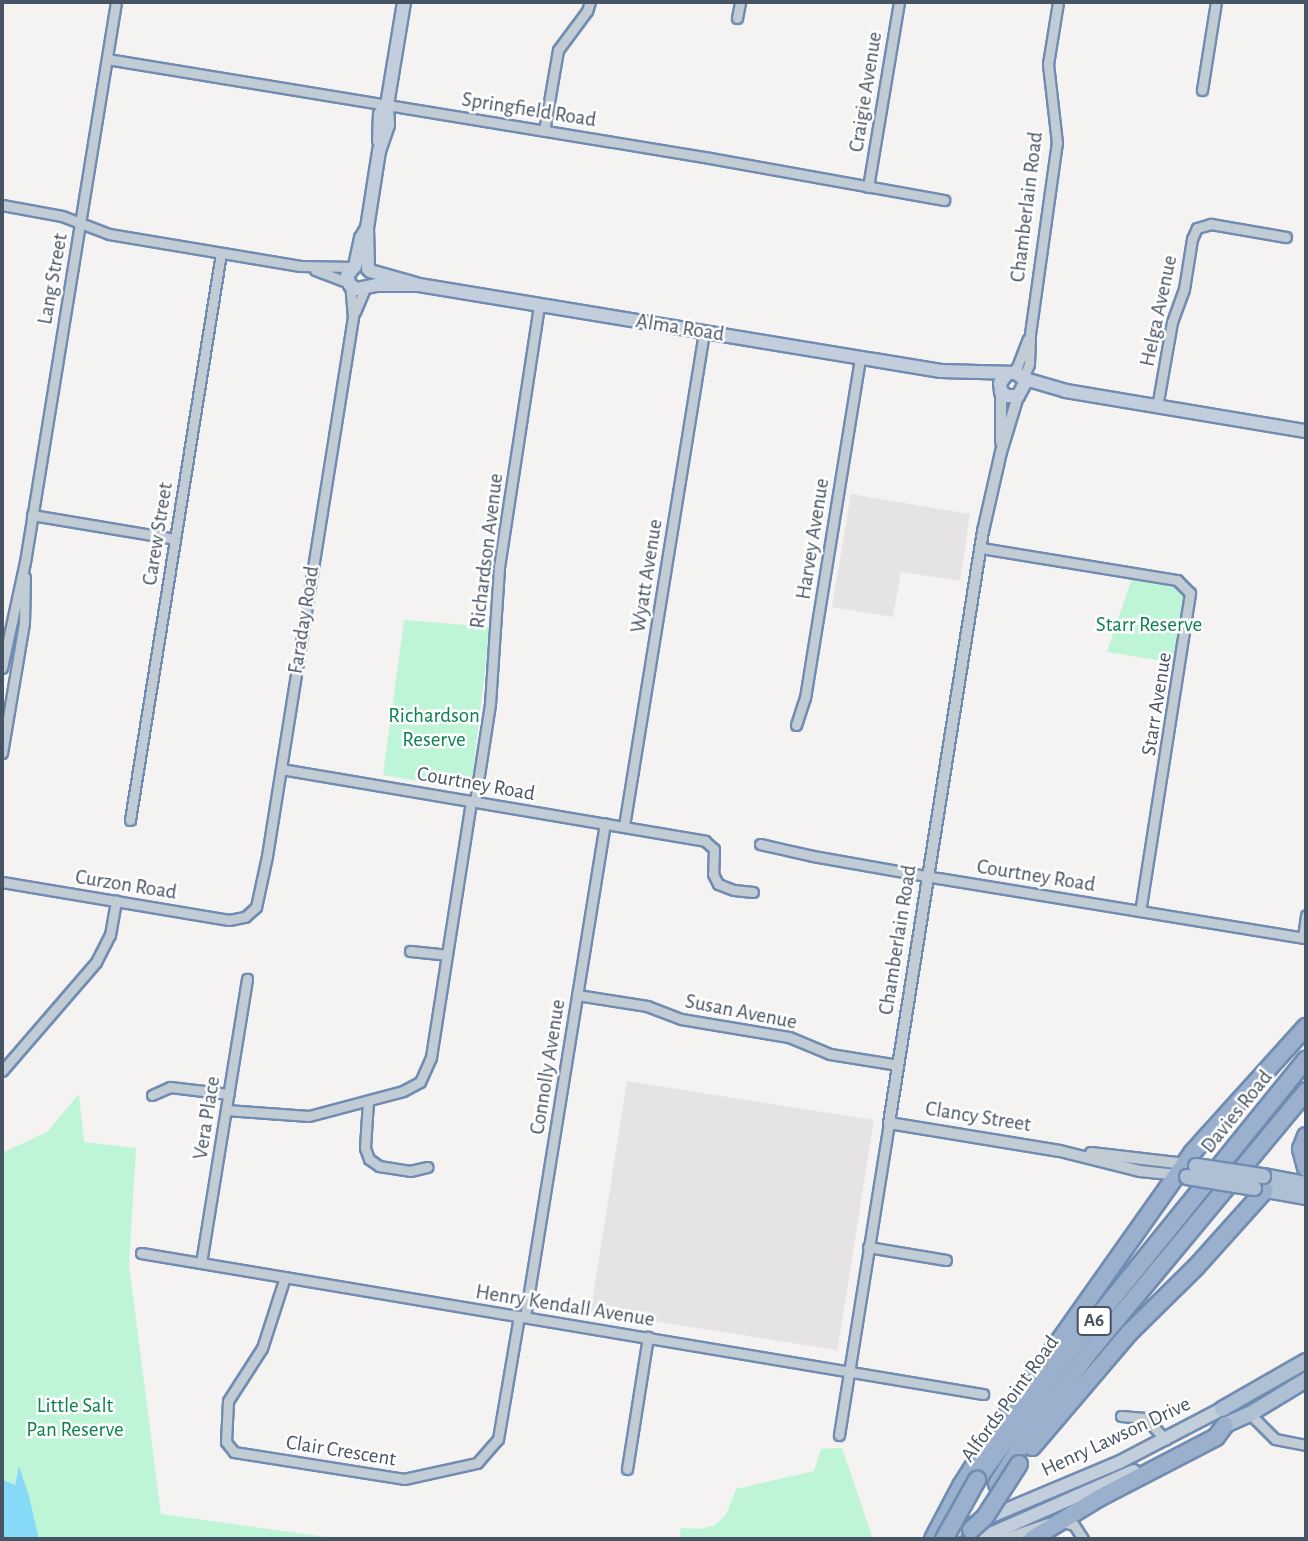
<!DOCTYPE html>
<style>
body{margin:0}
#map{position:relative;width:1308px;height:1541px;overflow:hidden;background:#f5f2f2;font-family:"Alegreya Sans",sans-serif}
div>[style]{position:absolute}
.education>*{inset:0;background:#e6e3e4;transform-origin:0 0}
.green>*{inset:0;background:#bef5d6}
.water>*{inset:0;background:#86daf7}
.roads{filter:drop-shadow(2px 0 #708cb2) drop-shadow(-2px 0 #708cb2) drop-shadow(0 2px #708cb2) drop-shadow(0 -2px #708cb2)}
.minor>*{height:9px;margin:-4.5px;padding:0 4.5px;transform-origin:4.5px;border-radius:4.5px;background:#c2ccd5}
.tertiary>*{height:10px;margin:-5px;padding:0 5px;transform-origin:5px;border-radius:5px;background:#c2ccd5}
.secondary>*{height:12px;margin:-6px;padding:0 6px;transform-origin:6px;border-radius:6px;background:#c3cedd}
.primary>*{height:14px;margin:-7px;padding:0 7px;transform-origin:7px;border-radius:7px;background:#afc0d4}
.trunk>*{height:16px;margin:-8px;padding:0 8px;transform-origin:8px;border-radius:8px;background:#9ab0cd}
.bridges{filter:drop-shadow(2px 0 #708cb2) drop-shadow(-2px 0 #708cb2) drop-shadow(0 2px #708cb2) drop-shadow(0 -2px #708cb2)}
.primary-bridge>*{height:14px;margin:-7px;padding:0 7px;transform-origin:7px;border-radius:7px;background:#afc0d4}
.trunk-bridge>*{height:16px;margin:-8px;padding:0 8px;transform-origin:8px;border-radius:8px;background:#9ab0cd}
span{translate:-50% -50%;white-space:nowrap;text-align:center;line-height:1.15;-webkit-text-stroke:5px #fff;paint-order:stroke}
.shield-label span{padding:2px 5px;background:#fff;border:2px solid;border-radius:5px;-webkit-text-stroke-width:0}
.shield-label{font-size:19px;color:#475463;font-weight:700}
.street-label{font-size:21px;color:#475463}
.park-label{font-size:21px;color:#0c834e}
.frame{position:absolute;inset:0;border:4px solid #475463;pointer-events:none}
</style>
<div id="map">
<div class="education">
<div style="clip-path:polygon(851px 494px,970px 514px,960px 581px,901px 572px,893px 617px,832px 607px)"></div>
<div style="left:627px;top:1081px;width:250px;height:233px;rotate:9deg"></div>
</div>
<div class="green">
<div style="clip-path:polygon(1132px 578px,1176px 585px,1183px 591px,1185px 601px,1176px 663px,1107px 652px)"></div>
<div style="clip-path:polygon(404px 620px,490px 627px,472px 779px,465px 789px,383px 775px)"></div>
<div style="clip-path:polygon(79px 1094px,84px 1142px,136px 1148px,129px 1265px,161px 1514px,341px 1539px,39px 1539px,19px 1467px,15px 1485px,5px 1480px,2px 1488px,2px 1153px,47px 1132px)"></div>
<div style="clip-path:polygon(842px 1448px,873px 1539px,679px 1539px,681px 1528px,700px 1529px,715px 1525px,726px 1515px,736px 1489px,814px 1471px,821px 1449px)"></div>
</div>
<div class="water">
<div style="clip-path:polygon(19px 1466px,29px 1496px,39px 1539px,2px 1539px,2px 1488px,4px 1480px,15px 1485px)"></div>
</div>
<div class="roads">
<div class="minor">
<div style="left:737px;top:18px;width:16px;rotate:-79deg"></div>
<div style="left:107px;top:59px;width:611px;rotate:9.32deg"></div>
<div style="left:710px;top:158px;width:238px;rotate:10.2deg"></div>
<div style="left:1202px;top:90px;width:89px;rotate:-81deg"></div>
<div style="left:544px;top:131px;width:82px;rotate:-80.2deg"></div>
<div style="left:558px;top:50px;width:49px;rotate:-53.4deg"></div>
<div style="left:587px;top:11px;width:9px;rotate:-72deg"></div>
<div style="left:868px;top:187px;width:188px;rotate:-80.5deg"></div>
<div style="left:2px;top:205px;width:61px;rotate:10.4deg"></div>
<div style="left:62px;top:216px;width:50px;rotate:21deg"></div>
<div style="left:109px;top:234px;width:194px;rotate:9.5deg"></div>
<div style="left:300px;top:266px;width:53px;rotate:1.1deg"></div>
<div style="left:315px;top:270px;width:36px;rotate:21deg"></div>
<div style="left:355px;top:312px;width:26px;rotate:-67deg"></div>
<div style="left:1011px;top:373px;width:8px;rotate:-45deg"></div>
<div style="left:1017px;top:367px;width:30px;rotate:-69deg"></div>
<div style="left:1024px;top:376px;width:13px;rotate:-67deg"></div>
<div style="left:1029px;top:364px;width:30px;rotate:-88deg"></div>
<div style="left:1030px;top:334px;width:193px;rotate:-82deg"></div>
<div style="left:1057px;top:143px;width:80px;rotate:-96.5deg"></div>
<div style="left:1048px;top:64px;width:63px;rotate:-80.8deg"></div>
<div style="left:1157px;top:407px;width:86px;rotate:-80deg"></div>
<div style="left:1172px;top:322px;width:35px;rotate:-70deg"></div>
<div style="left:1184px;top:289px;width:51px;rotate:-80.9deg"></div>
<div style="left:1192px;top:239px;width:12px;rotate:-66deg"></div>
<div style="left:1197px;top:228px;width:15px;rotate:-16deg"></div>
<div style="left:1211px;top:224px;width:76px;rotate:9.8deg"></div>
<div style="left:32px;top:515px;width:145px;rotate:9.5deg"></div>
<div style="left:981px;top:548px;width:199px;rotate:9.3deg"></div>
<div style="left:1177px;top:580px;width:18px;rotate:45deg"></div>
<div style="left:1190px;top:593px;width:322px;rotate:98.9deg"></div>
<div style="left:2px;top:668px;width:108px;rotate:-77.8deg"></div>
<div style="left:25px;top:562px;width:567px;rotate:-80.77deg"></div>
<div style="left:796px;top:725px;width:28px;rotate:-72deg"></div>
<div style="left:805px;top:698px;width:344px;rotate:-80.8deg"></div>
<div style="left:2px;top:753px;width:132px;rotate:-80.4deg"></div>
<div style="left:24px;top:623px;width:46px;rotate:-88.8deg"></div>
<div style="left:281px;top:769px;width:430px;rotate:9.6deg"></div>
<div style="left:705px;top:841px;width:12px;rotate:42deg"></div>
<div style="left:714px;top:849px;width:25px;rotate:92deg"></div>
<div style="left:713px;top:874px;width:11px;rotate:63deg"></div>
<div style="left:718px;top:884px;width:17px;rotate:21deg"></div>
<div style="left:734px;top:890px;width:19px;rotate:6deg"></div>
<div style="left:475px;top:801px;width:98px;rotate:-81.2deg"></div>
<div style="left:490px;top:704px;width:137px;rotate:-86.2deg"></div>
<div style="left:499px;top:567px;width:265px;rotate:-81.3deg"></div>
<div style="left:130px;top:820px;width:574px;rotate:-80.88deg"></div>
<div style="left:624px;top:826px;width:500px;rotate:-80.8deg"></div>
<div style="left:760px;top:844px;width:54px;rotate:12.8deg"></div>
<div style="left:813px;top:856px;width:127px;rotate:10deg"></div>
<div style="left:938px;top:878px;width:373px;rotate:9.3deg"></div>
<div style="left:2px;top:882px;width:230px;rotate:9.5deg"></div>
<div style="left:229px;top:920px;width:16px;rotate:-11deg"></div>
<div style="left:245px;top:917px;width:15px;rotate:-42deg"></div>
<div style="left:256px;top:907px;width:52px;rotate:-77.8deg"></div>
<div style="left:267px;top:856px;width:546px;rotate:-80.93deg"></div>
<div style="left:353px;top:317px;width:32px;rotate:-95deg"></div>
<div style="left:1303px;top:937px;width:22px;rotate:-82deg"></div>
<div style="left:410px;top:951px;width:37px;rotate:6deg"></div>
<div style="left:577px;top:995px;width:71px;rotate:8.9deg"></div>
<div style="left:647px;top:1006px;width:36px;rotate:21deg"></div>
<div style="left:681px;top:1019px;width:109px;rotate:9.5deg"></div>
<div style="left:789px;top:1037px;width:44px;rotate:22.5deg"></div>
<div style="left:830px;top:1054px;width:69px;rotate:9.2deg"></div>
<div style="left:2px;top:1071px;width:144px;rotate:-49.2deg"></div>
<div style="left:96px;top:962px;width:30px;rotate:-63deg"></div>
<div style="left:110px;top:935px;width:35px;rotate:-80deg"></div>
<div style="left:152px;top:1095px;width:20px;rotate:-24deg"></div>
<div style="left:170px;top:1087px;width:59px;rotate:6.8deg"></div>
<div style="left:368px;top:1101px;width:47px;rotate:93.7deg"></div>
<div style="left:365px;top:1148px;width:12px;rotate:70deg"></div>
<div style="left:369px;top:1159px;width:12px;rotate:35deg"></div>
<div style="left:379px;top:1166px;width:31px;rotate:9deg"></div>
<div style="left:410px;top:1171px;width:18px;rotate:-13deg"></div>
<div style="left:226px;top:1110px;width:83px;rotate:4.1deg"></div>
<div style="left:309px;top:1116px;width:97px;rotate:-14.9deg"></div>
<div style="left:403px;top:1091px;width:19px;rotate:-28deg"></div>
<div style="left:420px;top:1082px;width:27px;rotate:-66deg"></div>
<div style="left:431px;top:1057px;width:259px;rotate:-81.1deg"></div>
<div style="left:868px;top:1247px;width:79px;rotate:9.5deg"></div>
<div style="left:141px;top:1253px;width:854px;rotate:9.51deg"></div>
<div style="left:201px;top:1263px;width:288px;rotate:-80.8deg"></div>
<div style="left:285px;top:1277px;width:75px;rotate:107.9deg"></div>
<div style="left:262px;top:1348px;width:63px;rotate:122.7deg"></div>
<div style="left:228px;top:1401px;width:41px;rotate:92.8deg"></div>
<div style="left:226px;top:1442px;width:13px;rotate:51deg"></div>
<div style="left:234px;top:1452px;width:172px;rotate:9deg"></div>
<div style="left:404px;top:1479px;width:75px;rotate:-12.4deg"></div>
<div style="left:477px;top:1463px;width:32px;rotate:-49deg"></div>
<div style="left:498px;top:1439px;width:125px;rotate:-80.3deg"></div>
<div style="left:525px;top:1317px;width:500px;rotate:-80.8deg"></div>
<div style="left:1250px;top:1414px;width:35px;rotate:45deg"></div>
<div style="left:1275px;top:1439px;width:32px;rotate:11deg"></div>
<div style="left:1121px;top:1416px;width:24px;rotate:5deg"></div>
<div style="left:1145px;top:1418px;width:30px;rotate:46deg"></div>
<div style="left:839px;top:1435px;width:316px;rotate:-80.9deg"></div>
<div style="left:627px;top:1469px;width:134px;rotate:-81deg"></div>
<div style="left:1062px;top:1522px;width:12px;rotate:14deg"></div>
<div style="left:1074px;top:1525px;width:17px;rotate:57deg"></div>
<div style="left:1001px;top:1539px;width:50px;rotate:-18.8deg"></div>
</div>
<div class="tertiary">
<div style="left:1018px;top:396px;width:59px;rotate:106.9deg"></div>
<div style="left:1001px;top:452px;width:81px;rotate:102.8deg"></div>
<div style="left:983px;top:531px;width:599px;rotate:99.02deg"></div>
<div style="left:889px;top:1123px;width:173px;rotate:9.3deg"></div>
<div style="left:1060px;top:1151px;width:82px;rotate:14deg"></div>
<div style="left:1140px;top:1171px;width:37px;rotate:6deg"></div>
<div style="left:1001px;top:442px;width:50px;rotate:-90deg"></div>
<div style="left:1091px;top:1153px;width:95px;rotate:6.7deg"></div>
</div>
<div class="secondary">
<div style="left:379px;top:141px;width:27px;rotate:-88deg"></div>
<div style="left:380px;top:114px;width:11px;rotate:-52deg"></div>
<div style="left:367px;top:228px;width:12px;rotate:121deg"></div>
<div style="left:361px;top:238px;width:29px;rotate:102deg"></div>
<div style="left:355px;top:266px;width:13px;rotate:129deg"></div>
<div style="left:347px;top:276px;width:9px;rotate:72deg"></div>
<div style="left:350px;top:285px;width:8px;rotate:30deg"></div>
<div style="left:357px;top:289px;width:19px;rotate:-12deg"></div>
<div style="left:376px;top:285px;width:43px"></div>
<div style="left:419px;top:285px;width:529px;rotate:9.36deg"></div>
<div style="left:941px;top:371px;width:75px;rotate:1.5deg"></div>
<div style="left:1016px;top:373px;width:13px;rotate:39deg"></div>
<div style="left:1026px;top:381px;width:17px;rotate:118deg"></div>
<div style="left:1018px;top:396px;width:10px;rotate:180deg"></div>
<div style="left:1008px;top:396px;width:8px;rotate:-150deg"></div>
<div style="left:1001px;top:392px;width:9px;rotate:-96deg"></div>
<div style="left:1000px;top:383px;width:11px;rotate:-52deg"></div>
<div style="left:368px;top:269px;width:41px;rotate:-91.4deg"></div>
<div style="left:367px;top:228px;width:78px;rotate:-81.1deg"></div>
<div style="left:379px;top:151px;width:28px;rotate:-71deg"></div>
<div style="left:388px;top:125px;width:20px;rotate:-93deg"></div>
<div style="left:387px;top:105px;width:104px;rotate:-80.6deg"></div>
<div style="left:370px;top:271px;width:48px;rotate:15.8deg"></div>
<div style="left:1025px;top:379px;width:43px;rotate:16.3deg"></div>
<div style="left:1066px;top:391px;width:243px;rotate:9.5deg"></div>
<div style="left:944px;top:1536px;width:191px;rotate:-22.8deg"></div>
<div style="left:1120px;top:1462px;width:115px;rotate:-27.5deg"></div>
<div style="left:979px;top:1539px;width:169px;rotate:-23.7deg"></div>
</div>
<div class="primary">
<div style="left:1263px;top:1176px;width:44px;rotate:10.5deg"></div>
<div style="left:1256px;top:1188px;width:51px;rotate:10.2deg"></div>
<div style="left:1222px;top:1409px;width:97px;rotate:-29.7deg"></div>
<div style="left:1225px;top:1425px;width:27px;rotate:-24deg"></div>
<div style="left:1250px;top:1414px;width:66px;rotate:-31.3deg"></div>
</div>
<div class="trunk">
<div style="left:1306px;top:1136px;width:14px;rotate:111deg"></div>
<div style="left:1301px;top:1149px;width:20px;rotate:75deg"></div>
<div style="left:1032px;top:1447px;width:150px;rotate:-49.6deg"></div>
<div style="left:1129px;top:1333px;width:94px;rotate:-44.6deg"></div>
<div style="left:1196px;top:1267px;width:103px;rotate:-48.1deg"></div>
<div style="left:977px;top:1480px;width:159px;rotate:-54.2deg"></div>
<div style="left:1070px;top:1351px;width:375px;rotate:-51deg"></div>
<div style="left:997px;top:1484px;width:54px;rotate:-57.8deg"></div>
<div style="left:1026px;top:1438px;width:104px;rotate:-53.6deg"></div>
<div style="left:1088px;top:1354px;width:342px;rotate:-50.3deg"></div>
<div style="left:933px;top:1539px;width:60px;rotate:-62.2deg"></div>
<div style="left:961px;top:1486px;width:71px;rotate:-57.7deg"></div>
<div style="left:999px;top:1426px;width:334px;rotate:-54.7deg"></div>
<div style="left:1192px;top:1153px;width:170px;rotate:-47.9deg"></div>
<div style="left:1032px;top:1539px;width:79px;rotate:-31.5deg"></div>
<div style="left:1099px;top:1498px;width:132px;rotate:-27.5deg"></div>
<div style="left:1216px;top:1437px;width:15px;rotate:-53deg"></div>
</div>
</div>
<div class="bridges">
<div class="primary-bridge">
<div style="left:1196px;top:1166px;width:68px;rotate:8.5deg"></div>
<div style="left:1187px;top:1177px;width:68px;rotate:9.3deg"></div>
</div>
<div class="trunk-bridge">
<div style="left:971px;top:1530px;width:19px;rotate:-43deg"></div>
<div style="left:985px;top:1517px;width:63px;rotate:-57.3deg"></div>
<div style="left:944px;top:1539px;width:68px;rotate:-60.8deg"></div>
</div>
</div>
<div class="shield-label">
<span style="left:1094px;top:1321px">A6</span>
</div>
<div class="street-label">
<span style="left:866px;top:92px;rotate:-81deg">Craigie Avenue</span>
<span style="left:529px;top:110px;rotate:9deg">Springfield Road</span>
<span style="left:1027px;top:207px;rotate:-83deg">Chamberlain Road</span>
<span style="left:53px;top:279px;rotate:-80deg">Lang Street</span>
<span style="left:1159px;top:311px;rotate:-78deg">Helga Avenue</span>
<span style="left:680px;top:328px;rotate:9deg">Alma Road</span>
<span style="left:158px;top:534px;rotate:-81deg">Carew Street</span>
<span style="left:813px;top:539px;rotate:-81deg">Harvey Avenue</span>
<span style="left:487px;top:551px;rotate:-83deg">Richardson Avenue</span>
<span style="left:647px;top:576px;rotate:-81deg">Wyatt Avenue</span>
<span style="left:304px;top:620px;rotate:-81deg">Faraday Road</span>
<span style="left:1157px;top:704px;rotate:-81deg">Starr Avenue</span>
<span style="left:476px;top:784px;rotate:10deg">Courtney Road</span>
<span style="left:1036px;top:876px;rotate:9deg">Courtney Road</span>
<span style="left:126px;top:885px;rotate:9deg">Curzon Road</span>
<span style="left:898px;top:940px;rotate:-81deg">Chamberlain Road</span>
<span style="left:741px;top:1012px;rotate:11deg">Susan Avenue</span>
<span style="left:548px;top:1067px;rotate:-81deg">Connolly Avenue</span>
<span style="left:1237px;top:1112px;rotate:-51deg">Davies Road</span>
<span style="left:978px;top:1117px;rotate:9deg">Clancy Street</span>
<span style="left:207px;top:1118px;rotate:-81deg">Vera Place</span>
<span style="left:565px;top:1306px;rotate:9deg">Henry Kendall Avenue</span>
<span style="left:1010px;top:1399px;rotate:-54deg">Alfords Point Road</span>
<span style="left:1116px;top:1437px;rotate:-25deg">Henry Lawson Drive</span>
<span style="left:341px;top:1451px;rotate:9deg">Clair Crescent</span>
</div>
<div class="park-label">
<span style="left:1149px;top:625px">Starr Reserve</span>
<span style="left:434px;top:728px">Richardson<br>Reserve</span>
<span style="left:75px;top:1418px">Little Salt<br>Pan Reserve</span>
</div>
<div class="frame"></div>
</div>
